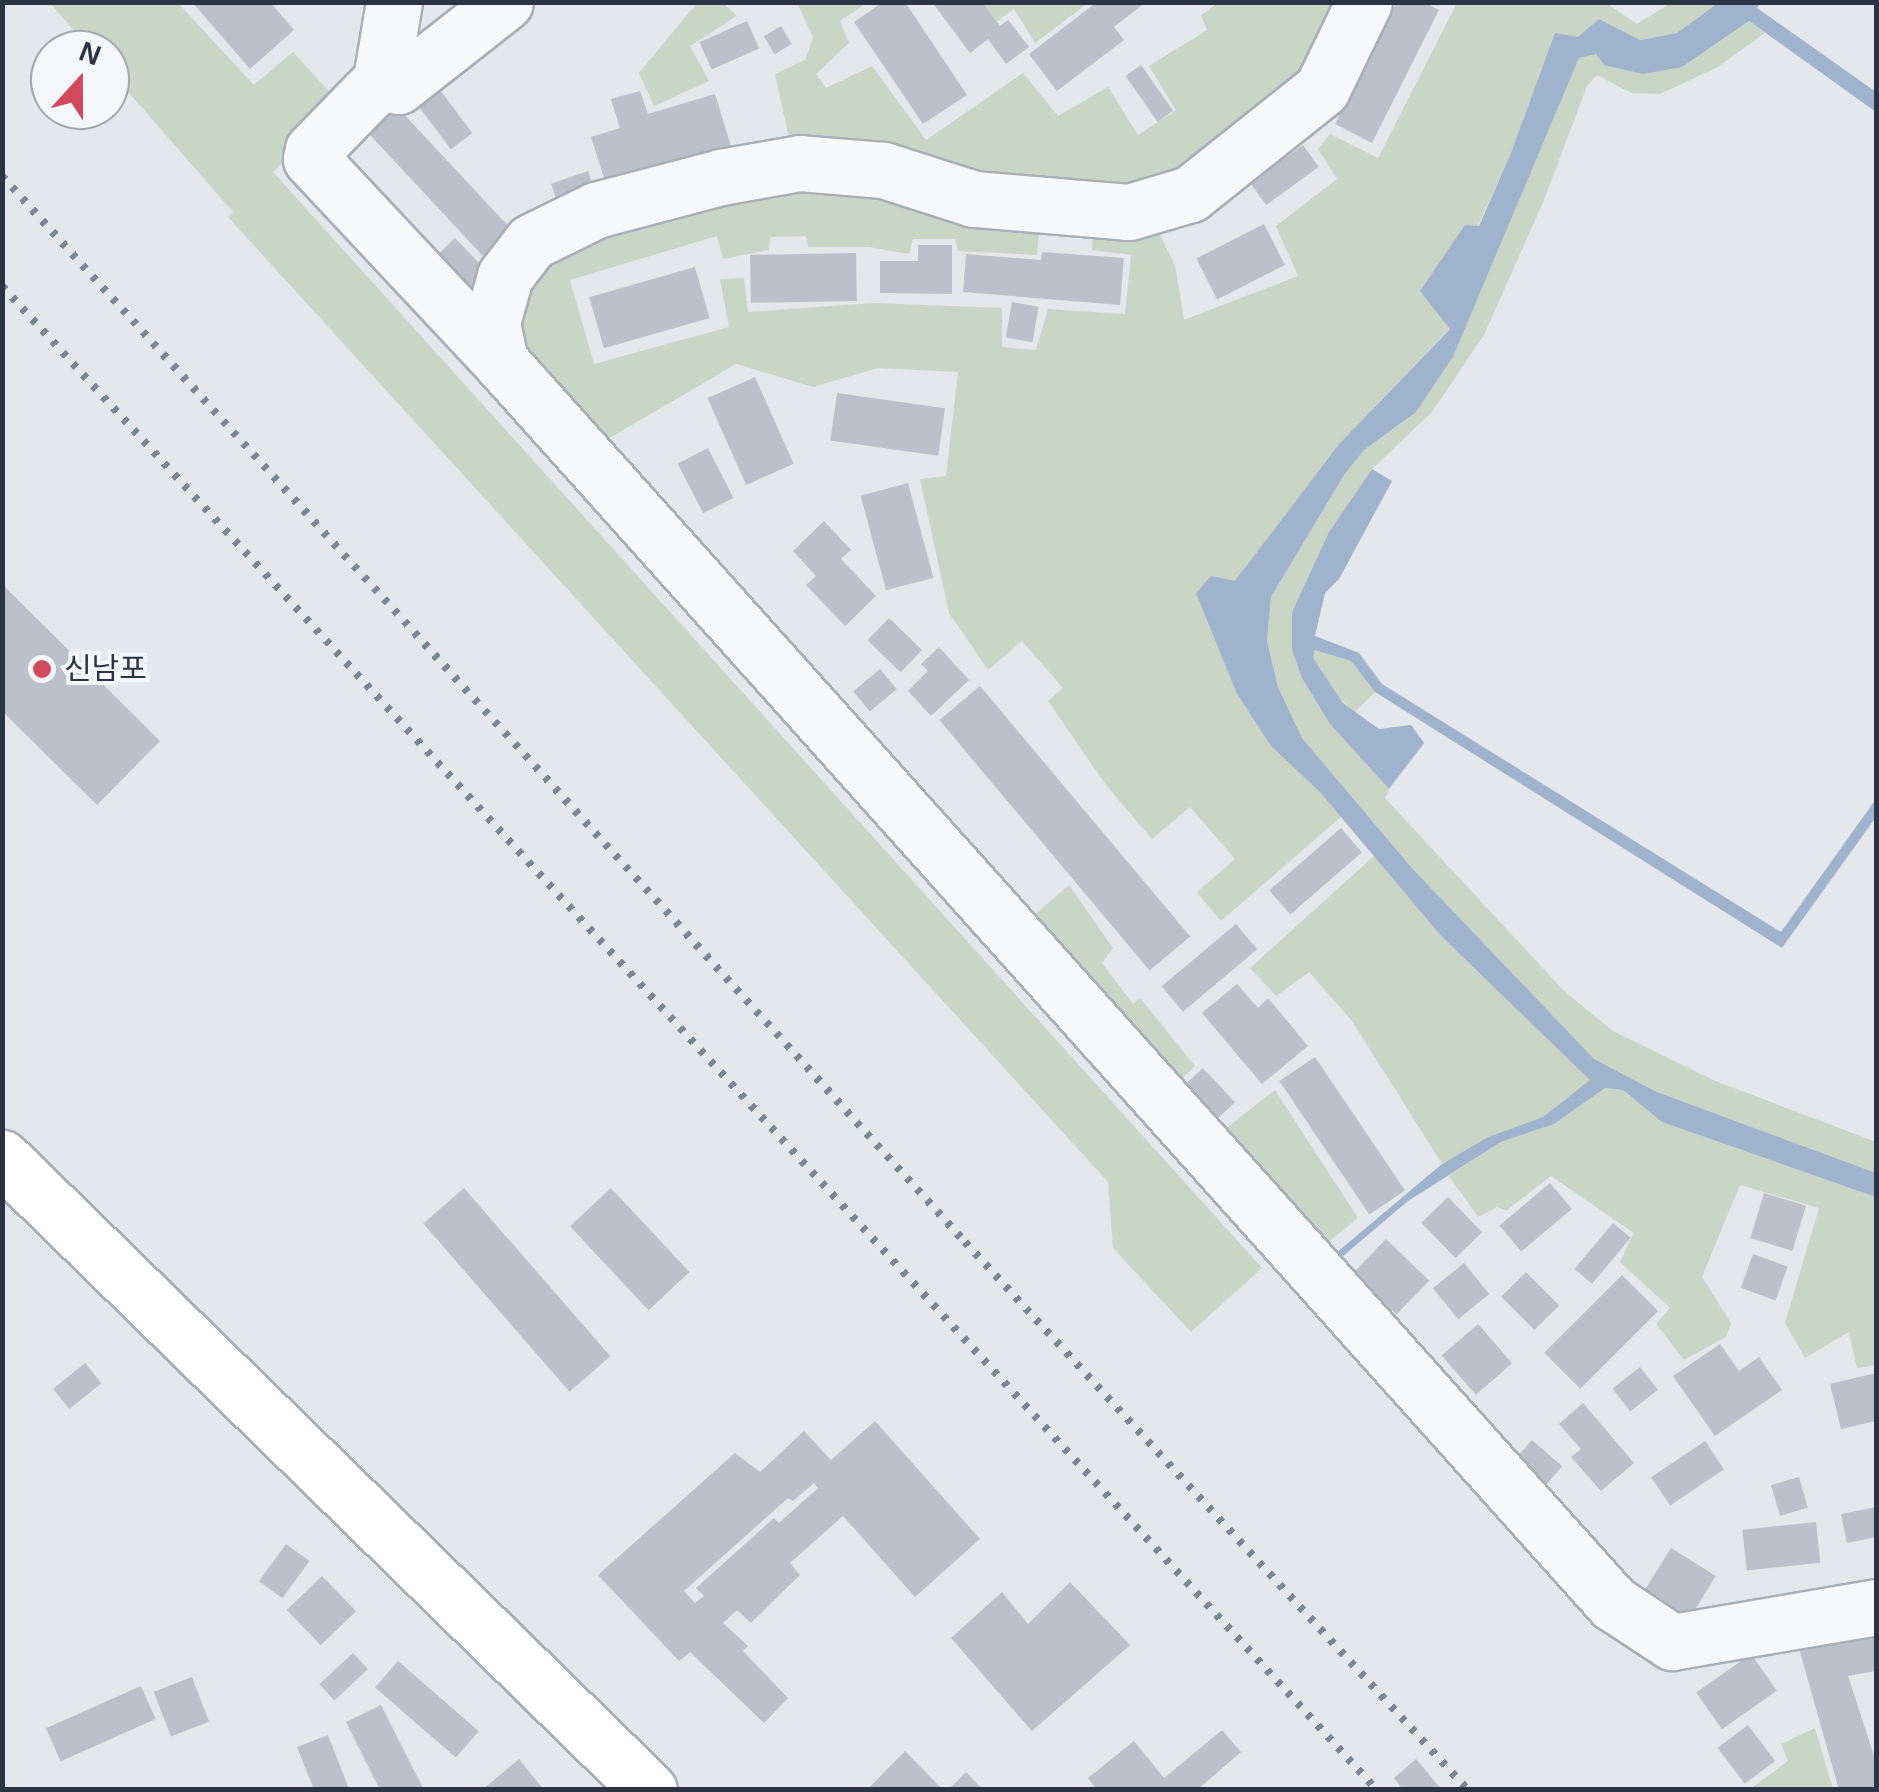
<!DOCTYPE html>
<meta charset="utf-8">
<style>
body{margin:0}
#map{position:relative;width:1879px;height:1792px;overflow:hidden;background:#e4e7ec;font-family:Arial,"Noto Sans KR",sans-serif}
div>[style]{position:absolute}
.green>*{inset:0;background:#c9d6c5}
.water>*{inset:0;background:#9fb4cc}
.building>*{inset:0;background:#bbc0ca;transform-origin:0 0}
.roads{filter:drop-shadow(2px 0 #a9aeb7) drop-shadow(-2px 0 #a9aeb7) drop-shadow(0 2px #a9aeb7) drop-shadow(0 -2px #a9aeb7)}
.minor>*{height:55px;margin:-27.5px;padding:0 27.5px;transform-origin:27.5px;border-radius:27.5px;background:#f7f8fa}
.major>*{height:55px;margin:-27.5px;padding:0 27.5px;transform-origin:27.5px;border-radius:27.5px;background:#fff}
.rail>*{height:8px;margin-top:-4px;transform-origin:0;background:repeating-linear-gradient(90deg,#7d8696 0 5px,transparent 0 15px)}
.dots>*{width:28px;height:28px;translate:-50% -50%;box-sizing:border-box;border:5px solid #f4f6f9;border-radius:50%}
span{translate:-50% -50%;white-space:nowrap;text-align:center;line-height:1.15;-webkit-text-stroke:8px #f4f6f9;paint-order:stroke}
.poi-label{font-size:30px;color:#2b3445}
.left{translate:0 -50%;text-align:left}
.frame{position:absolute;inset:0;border:5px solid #2b3445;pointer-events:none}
.north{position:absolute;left:30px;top:30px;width:100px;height:100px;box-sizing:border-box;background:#f4f6f9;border:2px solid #a4a8b1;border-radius:50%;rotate:21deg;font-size:28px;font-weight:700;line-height:40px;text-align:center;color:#2b3445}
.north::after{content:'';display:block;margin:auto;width:35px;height:45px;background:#d1495b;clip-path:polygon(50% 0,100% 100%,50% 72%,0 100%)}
</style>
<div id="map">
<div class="green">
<div style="clip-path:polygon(50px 3px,178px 3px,254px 85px,293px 52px,342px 106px,273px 172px,1262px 1268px,1191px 1332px,1113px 1248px,1108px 1182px,228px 217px,233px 212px,110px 71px,110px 50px,91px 50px)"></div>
<div style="clip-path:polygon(697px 3px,723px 3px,737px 16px,690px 46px,709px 81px,654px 106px,639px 73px)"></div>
<div style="clip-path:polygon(797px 3px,866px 3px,840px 21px,849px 43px,816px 74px,826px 88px,872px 66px,926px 140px,1023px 73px,1058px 116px,1108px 87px,1138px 135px,1176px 110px,1149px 66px,1207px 30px,1201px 15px,1218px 3px,1344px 3px,1293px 84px,1157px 194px,792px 152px,775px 74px,805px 60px,813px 37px)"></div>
<div style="clip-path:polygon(982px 3px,1088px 3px,1035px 43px,1014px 9px,996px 22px)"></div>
<div style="clip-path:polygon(1457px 3px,1606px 3px,1637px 24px,1671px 3px,1718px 3px,1677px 33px,1639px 40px,1599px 19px,1511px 153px,1478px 226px,1450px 328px,1339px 444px,1235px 582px,1196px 592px,1236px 692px,1342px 816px,1221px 921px,1197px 892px,1235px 859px,1190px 807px,1152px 839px,1106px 785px,1048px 701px,1063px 688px,1022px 641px,988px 670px,949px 613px,920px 479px,946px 476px,958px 372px,878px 368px,813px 387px,736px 364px,596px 446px,524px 348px,522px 314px,535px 277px,559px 245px,811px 186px,1040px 221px,1037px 255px,958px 251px,955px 239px,913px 239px,909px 254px,869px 247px,808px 247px,806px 236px,770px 237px,769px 250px,723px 259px,717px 236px,570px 280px,594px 364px,729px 327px,720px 279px,744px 278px,748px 312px,874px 303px,1002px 308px,1002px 347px,1036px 350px,1048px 309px,1125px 314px,1131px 255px,1092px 250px,1093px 226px,1153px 221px,1175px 265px,1184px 320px,1298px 276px,1276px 226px,1337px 179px,1318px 149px,1330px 134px,1378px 158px)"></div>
<div style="clip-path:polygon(1749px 21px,1765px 33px,1716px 68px,1660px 94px,1631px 93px,1597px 75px,1587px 86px,1544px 200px,1484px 335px,1432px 412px,1372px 469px,1329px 532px,1292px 612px,1330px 724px,1389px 789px,1385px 798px,1564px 991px,1613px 1031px,1713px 1080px,1876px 1142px,1876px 1173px,1657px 1092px,1594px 1059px,1411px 867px,1302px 738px,1278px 687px,1267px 641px,1271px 597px,1344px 475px,1364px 450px,1416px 412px,1453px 357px,1579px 58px,1596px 53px,1682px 67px)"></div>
<div style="clip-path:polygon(1313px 650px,1351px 661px,1375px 692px,1355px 712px,1340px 699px,1312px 658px)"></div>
<div style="clip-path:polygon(1375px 855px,1442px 937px,1591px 1080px,1543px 1117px,1488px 1137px,1442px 1164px,1352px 1021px,1309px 972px,1276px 996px,1250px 968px)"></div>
<div style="clip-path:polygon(1069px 885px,1113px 948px,1102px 963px,1133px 1004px,1140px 998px,1195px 1066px,1171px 1089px,1025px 923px)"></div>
<div style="clip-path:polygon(1605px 1088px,1623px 1090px,1663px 1122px,1876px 1197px,1876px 1365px,1857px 1368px,1849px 1332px,1805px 1358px,1785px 1323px,1819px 1208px,1740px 1185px,1702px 1277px,1731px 1323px,1726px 1337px,1684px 1360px,1656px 1324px,1670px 1308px,1620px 1262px,1634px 1233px,1551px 1176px,1506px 1211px,1497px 1207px,1478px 1217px,1449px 1176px,1501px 1142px,1554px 1124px)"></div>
<div style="clip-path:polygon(1275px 1090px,1358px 1218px,1322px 1247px,1224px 1130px)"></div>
<div style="clip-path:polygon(1815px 1728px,1833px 1789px,1750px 1789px,1788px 1761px,1781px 1744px)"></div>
</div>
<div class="water">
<div style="clip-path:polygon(1718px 3px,1760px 3px,1757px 8px,1876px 92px,1876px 112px,1749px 21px,1682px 67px,1643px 74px,1604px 65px,1596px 54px,1579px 58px,1453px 357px,1416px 412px,1364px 450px,1344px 475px,1271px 597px,1267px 641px,1278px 687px,1302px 738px,1411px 867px,1594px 1059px,1657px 1092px,1876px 1173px,1876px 1197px,1662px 1122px,1623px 1090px,1605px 1088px,1554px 1124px,1501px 1142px,1408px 1201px,1335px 1263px,1330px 1258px,1442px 1164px,1488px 1137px,1543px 1117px,1590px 1080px,1442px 937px,1320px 792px,1271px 746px,1236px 692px,1196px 593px,1211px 576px,1235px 581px,1339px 444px,1450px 329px,1420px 291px,1465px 225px,1479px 226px,1511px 153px,1555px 33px,1578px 37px,1599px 19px,1640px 40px,1677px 33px)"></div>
<div style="clip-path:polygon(1372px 469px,1392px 481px,1339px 579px,1325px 593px,1315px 636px,1359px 653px,1382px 684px,1781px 932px,1876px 799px,1876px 817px,1782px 948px,1375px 692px,1351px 661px,1314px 650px,1313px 658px,1343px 703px,1379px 729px,1411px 725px,1424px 743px,1389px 789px,1330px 724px,1302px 678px,1292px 650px,1292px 612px,1329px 532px)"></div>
</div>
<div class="building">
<div style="clip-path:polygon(192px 2px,270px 2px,294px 30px,250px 69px)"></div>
<div style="clip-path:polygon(883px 2px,905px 2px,967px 95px,923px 124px,854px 22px)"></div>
<div style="clip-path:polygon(932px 2px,982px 2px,1000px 26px,1008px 20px,1029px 47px,1006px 64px,988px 39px,970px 53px)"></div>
<div style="clip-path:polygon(1097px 2px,1146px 2px,1114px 27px,1124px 40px,1057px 91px,1029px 54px)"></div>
<div style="clip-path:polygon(1397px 2px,1424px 2px,1439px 10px,1372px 143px,1335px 124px)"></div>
<div style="left:747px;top:21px;width:30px;height:52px;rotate:66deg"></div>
<div style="left:781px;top:26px;width:21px;height:20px;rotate:59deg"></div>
<div style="left:1141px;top:65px;width:56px;height:19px;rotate:55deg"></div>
<div style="left:428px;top:74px;width:74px;height:27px;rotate:53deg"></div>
<div style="clip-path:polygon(640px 91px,648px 114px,715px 94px,732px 149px,610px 197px,591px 137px,620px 128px,611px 99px)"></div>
<div style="left:387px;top:96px;width:182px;height:39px;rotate:47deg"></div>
<div style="left:1303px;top:145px;width:27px;height:65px;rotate:54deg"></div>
<div style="left:588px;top:171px;width:24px;height:39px;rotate:71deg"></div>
<div style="left:1264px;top:224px;width:46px;height:76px;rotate:63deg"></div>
<div style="left:455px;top:238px;width:60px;height:42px;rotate:46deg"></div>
<div style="clip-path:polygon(918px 245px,952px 245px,952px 294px,880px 293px,880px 261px,918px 261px)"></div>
<div style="clip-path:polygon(1042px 252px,1124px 258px,1120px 305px,963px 292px,966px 254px,1041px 260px)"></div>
<div style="left:856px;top:253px;width:48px;height:106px;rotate:89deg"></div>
<div style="left:695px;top:267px;width:53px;height:110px;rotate:74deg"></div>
<div style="left:1012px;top:302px;width:27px;height:36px;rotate:10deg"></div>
<div style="left:755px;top:377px;width:95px;height:52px;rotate:66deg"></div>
<div style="left:837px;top:393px;width:109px;height:48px;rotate:8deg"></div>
<div style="left:708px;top:448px;width:56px;height:34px;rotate:63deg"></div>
<div style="left:908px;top:483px;width:98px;height:49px;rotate:75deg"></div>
<div style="clip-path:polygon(824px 521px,851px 550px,841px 559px,876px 596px,845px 626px,806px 585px,816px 576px,793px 551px)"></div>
<div style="clip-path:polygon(2px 584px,160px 741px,97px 805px,2px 711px)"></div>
<div style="left:889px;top:618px;width:46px;height:31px;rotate:44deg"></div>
<div style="clip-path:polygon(939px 647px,969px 680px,931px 716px,908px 691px,928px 671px,921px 664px)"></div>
<div style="left:880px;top:669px;width:26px;height:35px;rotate:50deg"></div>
<div style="left:980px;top:686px;width:327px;height:53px;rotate:50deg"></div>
<div style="left:1341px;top:828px;width:32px;height:95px;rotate:49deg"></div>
<div style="left:1236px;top:924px;width:33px;height:97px;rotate:50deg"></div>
<div style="clip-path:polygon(1237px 984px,1258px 1008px,1268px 998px,1308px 1046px,1262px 1084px,1202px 1013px)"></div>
<div style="left:1315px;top:1057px;width:161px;height:43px;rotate:56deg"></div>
<div style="left:1203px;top:1068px;width:47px;height:30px;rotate:47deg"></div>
<div style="left:1550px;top:1183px;width:34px;height:66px;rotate:50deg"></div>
<div style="left:464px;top:1188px;width:223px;height:54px;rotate:49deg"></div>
<div style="left:611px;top:1188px;width:115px;height:56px;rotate:47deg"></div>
<div style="left:1764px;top:1193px;width:44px;height:47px;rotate:17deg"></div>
<div style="left:1448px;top:1197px;width:49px;height:37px;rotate:46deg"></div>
<div style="left:1613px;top:1223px;width:23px;height:60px;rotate:40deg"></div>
<div style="left:1386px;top:1239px;width:60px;height:47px;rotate:44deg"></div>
<div style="left:1753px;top:1254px;width:37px;height:36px;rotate:20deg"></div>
<div style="left:1464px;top:1263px;width:40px;height:40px;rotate:51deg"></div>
<div style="left:1526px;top:1272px;width:47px;height:35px;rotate:45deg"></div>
<div style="left:1622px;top:1275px;width:51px;height:110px;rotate:45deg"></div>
<div style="left:1478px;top:1324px;width:52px;height:48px;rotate:49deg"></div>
<div style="clip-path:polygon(1720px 1344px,1739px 1371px,1759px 1357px,1782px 1390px,1715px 1436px,1673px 1376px)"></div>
<div style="left:85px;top:1363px;width:26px;height:41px;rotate:51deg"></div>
<div style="left:1640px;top:1367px;width:29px;height:35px;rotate:52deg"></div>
<div style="clip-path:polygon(1876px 1373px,1876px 1421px,1841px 1429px,1830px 1384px)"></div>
<div style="clip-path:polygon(1583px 1403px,1634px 1463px,1601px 1491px,1571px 1457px,1581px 1449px,1559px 1424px)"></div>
<div style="clip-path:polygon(evenodd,875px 1421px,980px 1539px,915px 1597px,843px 1516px,790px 1563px,800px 1575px,751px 1623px,737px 1610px,723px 1623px,748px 1646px,743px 1651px,788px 1698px,764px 1723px,690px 1652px,679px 1661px,598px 1575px,735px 1453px,760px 1472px,804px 1431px,831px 1460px,875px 1421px,814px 1483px,818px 1488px,779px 1523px,774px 1518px,696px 1588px,704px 1596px,695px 1603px,684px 1591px,788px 1498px,793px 1501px,814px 1483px)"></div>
<div style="left:1532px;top:1440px;width:40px;height:31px;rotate:41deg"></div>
<div style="left:1705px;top:1441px;width:34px;height:65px;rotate:56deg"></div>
<div style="left:1799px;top:1477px;width:32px;height:29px;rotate:74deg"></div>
<div style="clip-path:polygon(1876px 1507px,1876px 1537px,1847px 1543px,1841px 1514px)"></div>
<div style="left:1816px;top:1522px;width:41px;height:74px;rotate:84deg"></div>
<div style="left:286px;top:1544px;width:29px;height:46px;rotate:36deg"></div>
<div style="left:1671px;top:1548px;width:53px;height:49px;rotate:32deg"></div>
<div style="left:322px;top:1576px;width:49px;height:49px;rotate:46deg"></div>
<div style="clip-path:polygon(1070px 1582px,1130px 1645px,1032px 1731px,951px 1638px,1002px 1592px,1028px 1624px)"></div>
<div style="clip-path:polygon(1876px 1629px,1876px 1671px,1848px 1676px,1876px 1762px,1876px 1790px,1839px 1790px,1798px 1645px)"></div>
<div style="left:353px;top:1653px;width:22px;height:46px;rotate:47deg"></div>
<div style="left:1751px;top:1654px;width:45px;height:67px;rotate:55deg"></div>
<div style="left:398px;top:1661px;width:107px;height:35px;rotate:41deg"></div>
<div style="left:192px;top:1677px;width:48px;height:41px;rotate:69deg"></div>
<div style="left:141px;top:1686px;width:36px;height:104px;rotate:66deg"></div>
<div style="clip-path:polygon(381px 1705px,424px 1790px,380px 1790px,346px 1722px)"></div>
<div style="left:1748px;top:1725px;width:45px;height:38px;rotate:53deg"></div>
<div style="clip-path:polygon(1222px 1730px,1241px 1752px,1197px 1790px,1097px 1790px,1088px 1778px,1134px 1741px,1164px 1778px)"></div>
<div style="clip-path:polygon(328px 1735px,349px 1789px,347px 1790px,314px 1790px,297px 1747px)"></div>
<div style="clip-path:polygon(905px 1751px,943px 1790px,867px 1790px)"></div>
<div style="clip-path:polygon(519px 1759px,544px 1790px,482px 1790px)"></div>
<div style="clip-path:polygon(1416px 1759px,1442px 1790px,1403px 1790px,1394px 1778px)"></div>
<div style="clip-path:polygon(966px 1772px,983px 1790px,948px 1790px)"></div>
</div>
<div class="roads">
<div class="minor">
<div style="left:394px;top:2px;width:79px;rotate:99.5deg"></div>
<div style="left:381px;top:80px;width:98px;rotate:134.2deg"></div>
<div style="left:313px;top:150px;width:9px;rotate:103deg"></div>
<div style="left:311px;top:159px;width:277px;rotate:46.9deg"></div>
<div style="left:1364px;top:2px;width:97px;rotate:115.8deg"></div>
<div style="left:1322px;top:89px;width:169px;rotate:141.5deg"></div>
<div style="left:1190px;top:194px;width:64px;rotate:163.6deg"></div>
<div style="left:1129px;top:212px;width:156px;rotate:-175.2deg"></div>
<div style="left:974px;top:199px;width:96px;rotate:-162.3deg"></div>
<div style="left:883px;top:170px;width:83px;rotate:-175.2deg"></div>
<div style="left:800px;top:163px;width:80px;rotate:170deg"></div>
<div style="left:721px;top:177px;width:129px;rotate:165.2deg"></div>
<div style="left:596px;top:210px;width:72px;rotate:153.8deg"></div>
<div style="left:531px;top:242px;width:43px;rotate:127.4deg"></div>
<div style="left:505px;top:276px;width:49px;rotate:105.5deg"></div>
<div style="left:492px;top:323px;width:39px;rotate:78deg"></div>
<div style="left:500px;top:361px;width:1668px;rotate:48.14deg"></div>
<div style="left:1613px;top:1603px;width:71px;rotate:33.5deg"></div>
<div style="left:1672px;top:1642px;width:207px;rotate:-9.7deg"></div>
<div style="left:381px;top:80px;width:18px;rotate:19deg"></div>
<div style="left:398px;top:86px;width:136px;rotate:-38.1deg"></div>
</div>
<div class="major">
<div style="left:2px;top:1158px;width:904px;rotate:44.33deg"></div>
</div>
</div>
<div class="rail">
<div style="left:2px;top:176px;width:1437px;rotate:47.91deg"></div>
<div style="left:965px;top:1242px;width:744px;rotate:47.45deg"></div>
<div style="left:2px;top:286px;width:2038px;rotate:47.57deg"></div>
</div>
<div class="dots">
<div style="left:42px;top:669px;background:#d1495b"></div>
</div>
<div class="poi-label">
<span class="left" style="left:64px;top:669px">신남포</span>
</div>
<div class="frame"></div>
<div class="north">N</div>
</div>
